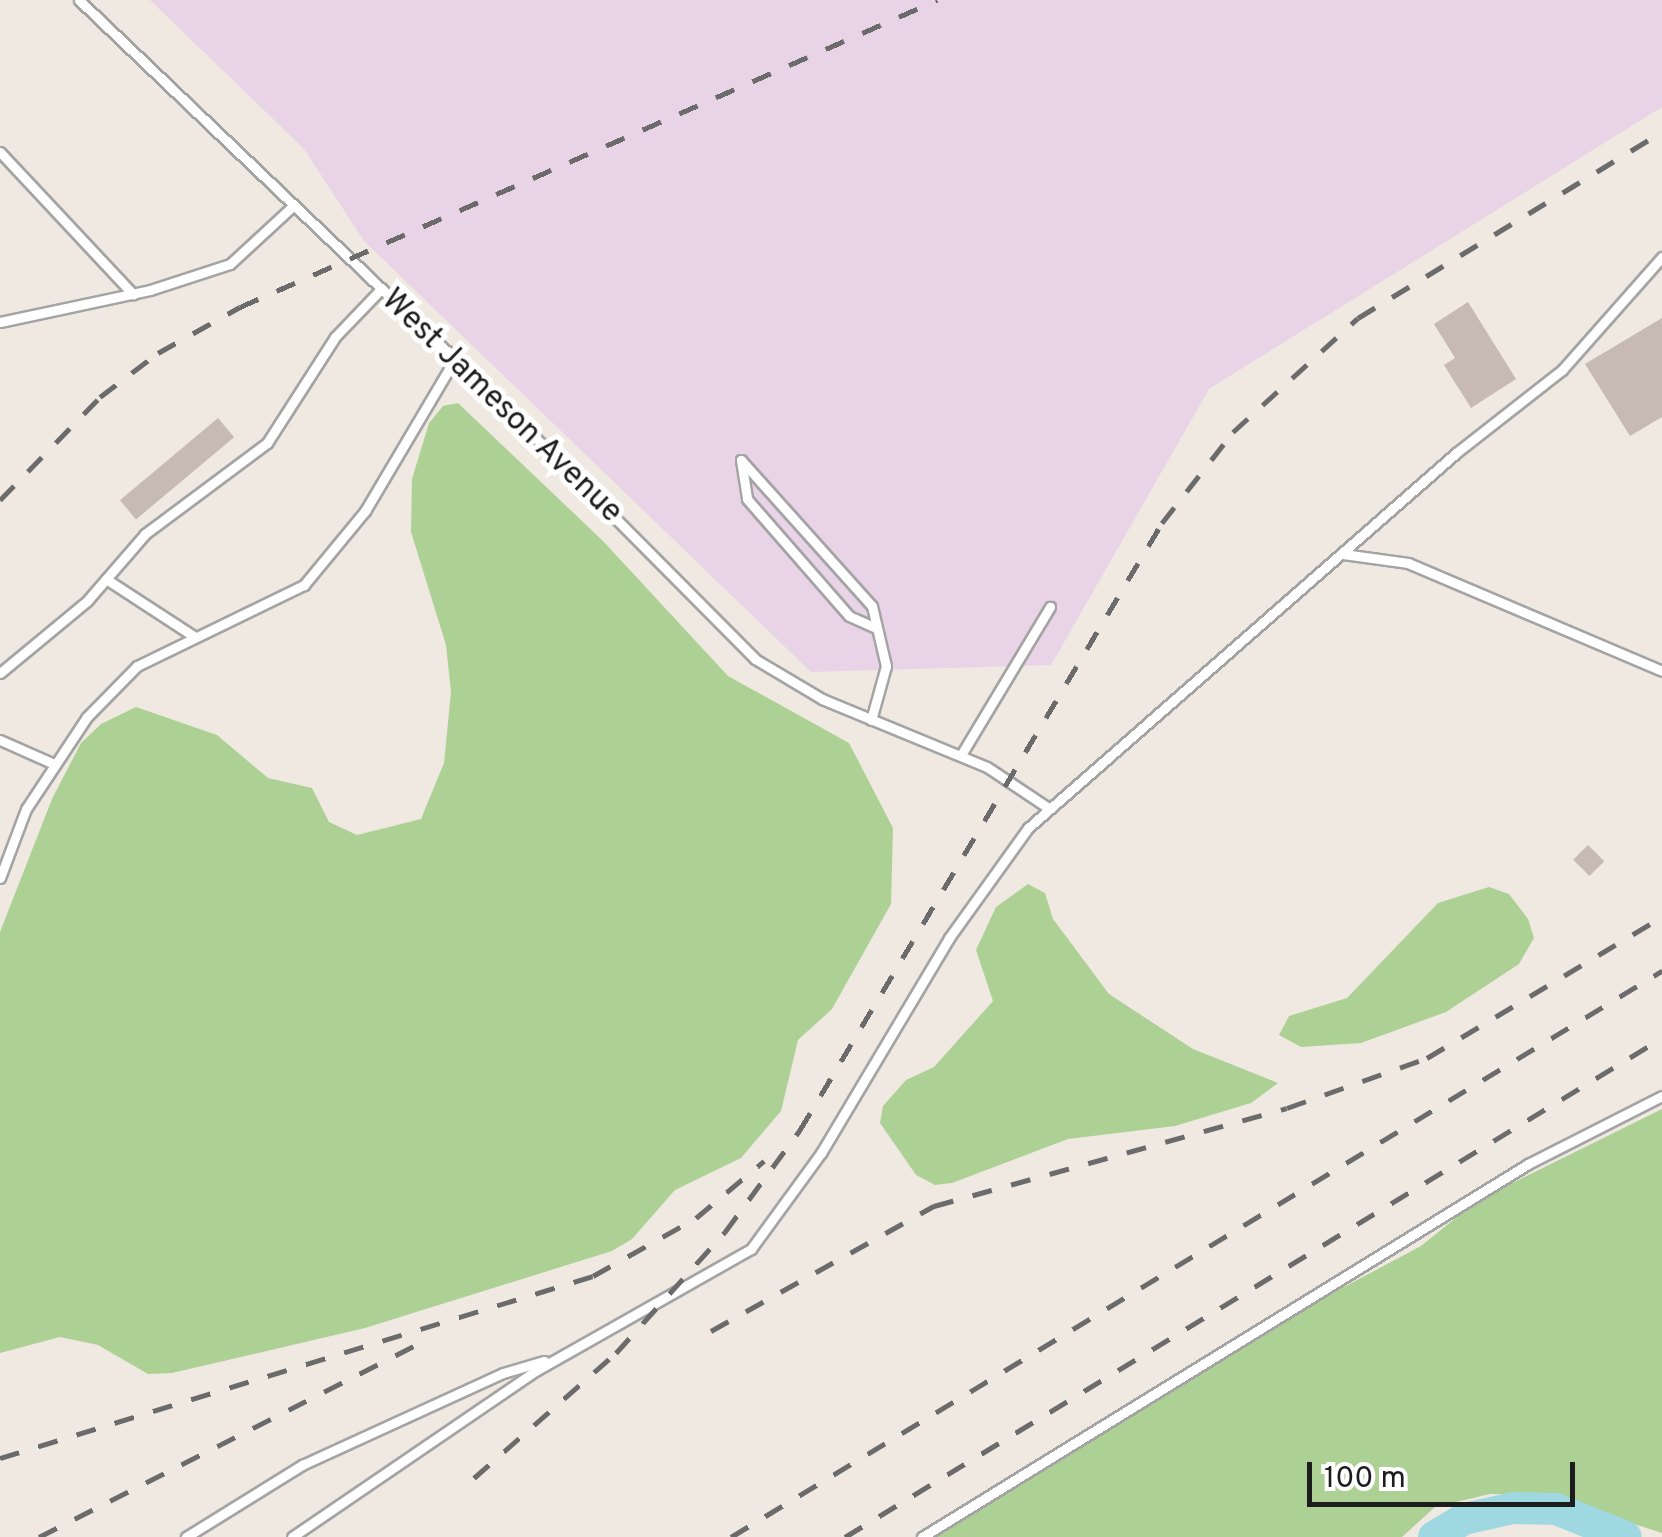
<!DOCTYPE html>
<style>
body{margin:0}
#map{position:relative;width:1662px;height:1537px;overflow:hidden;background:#efe9e2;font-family:Overpass,sans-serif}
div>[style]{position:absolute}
.industrial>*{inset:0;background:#e9d3e7}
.forest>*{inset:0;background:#add194}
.river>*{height:32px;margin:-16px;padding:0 16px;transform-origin:16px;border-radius:16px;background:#9fd8e0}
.building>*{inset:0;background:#c7bab5;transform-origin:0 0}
.roads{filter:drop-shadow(2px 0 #a4a4a4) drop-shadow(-2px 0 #a4a4a4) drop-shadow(0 2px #a4a4a4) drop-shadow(0 -2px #a4a4a4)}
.service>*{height:9px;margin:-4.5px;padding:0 4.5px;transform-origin:4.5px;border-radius:4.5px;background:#fff}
.rail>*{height:5px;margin-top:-2.5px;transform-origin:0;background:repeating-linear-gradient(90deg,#6b6b6b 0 20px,transparent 0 40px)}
span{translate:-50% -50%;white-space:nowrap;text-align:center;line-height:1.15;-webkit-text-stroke:10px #fff;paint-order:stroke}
.street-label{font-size:32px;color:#1d1d1d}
.scale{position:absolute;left:1307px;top:1462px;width:268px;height:45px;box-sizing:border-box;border:5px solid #1d1d1d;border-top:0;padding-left:12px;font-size:30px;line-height:35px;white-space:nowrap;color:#1d1d1d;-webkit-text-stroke:8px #fff;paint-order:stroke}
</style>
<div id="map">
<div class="industrial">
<div style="clip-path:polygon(150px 0,1662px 0,1662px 107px,1209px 389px,1051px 665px,811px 672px,364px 241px,304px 149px)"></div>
</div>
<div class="forest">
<div style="clip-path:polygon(458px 403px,603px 541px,728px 676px,849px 743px,893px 828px,891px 904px,832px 1009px,798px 1040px,781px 1111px,741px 1158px,675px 1190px,632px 1239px,612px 1251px,365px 1328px,172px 1373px,148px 1374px,98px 1345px,60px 1337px,0 1353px,0 932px,52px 799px,81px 743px,101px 724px,136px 707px,217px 735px,268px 778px,312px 788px,329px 822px,357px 835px,421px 819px,444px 763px,451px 692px,446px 645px,411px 532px,412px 479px,429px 423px,443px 406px)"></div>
<div style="clip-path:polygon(1028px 884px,1045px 893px,1053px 919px,1109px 994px,1193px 1049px,1278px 1083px,1251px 1103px,1175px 1126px,1068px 1139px,952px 1183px,935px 1185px,916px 1175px,880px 1123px,883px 1106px,906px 1080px,934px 1067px,993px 1001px,976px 950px,996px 907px)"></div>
<div style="clip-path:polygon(1489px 887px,1509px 894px,1528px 919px,1534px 938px,1519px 964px,1446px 1012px,1361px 1043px,1301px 1047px,1279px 1035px,1289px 1016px,1347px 998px,1438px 903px)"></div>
<div style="clip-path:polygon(1662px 1109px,1662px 1533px,1544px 1495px,1490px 1494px,1435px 1507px,1402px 1537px,935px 1537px,1265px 1329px,1421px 1246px,1478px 1200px)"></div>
</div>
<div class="river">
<div style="left:1434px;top:1537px;width:35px;rotate:-31deg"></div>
<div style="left:1464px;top:1519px;width:50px;rotate:-12.7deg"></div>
<div style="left:1513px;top:1508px;width:43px;rotate:1.3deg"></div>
<div style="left:1556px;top:1509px;width:75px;rotate:21.8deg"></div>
</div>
<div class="building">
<div style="clip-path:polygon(1468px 302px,1516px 379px,1471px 408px,1444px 365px,1455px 358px,1434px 324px)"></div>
<div style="clip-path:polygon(1662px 318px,1662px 417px,1630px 436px,1585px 364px)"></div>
<div style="left:218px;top:418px;width:25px;height:128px;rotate:50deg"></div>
<div style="left:1588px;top:845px;width:23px;height:21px;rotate:45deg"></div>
</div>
<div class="roads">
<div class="service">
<div style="left:79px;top:0;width:581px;rotate:43.67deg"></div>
<div style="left:499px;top:401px;width:363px;rotate:45.2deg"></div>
<div style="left:755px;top:659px;width:78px;rotate:30.8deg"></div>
<div style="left:822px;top:699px;width:178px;rotate:22.4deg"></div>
<div style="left:987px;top:767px;width:72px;rotate:33.7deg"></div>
<div style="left:0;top:152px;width:195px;rotate:46.9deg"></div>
<div style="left:0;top:322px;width:153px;rotate:-12deg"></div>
<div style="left:150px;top:290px;width:84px;rotate:-18deg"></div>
<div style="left:230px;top:264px;width:87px;rotate:-42.7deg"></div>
<div style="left:741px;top:460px;width:196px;rotate:48.1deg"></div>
<div style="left:872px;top:606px;width:62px;rotate:76.9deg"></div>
<div style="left:886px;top:666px;width:56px;rotate:105.5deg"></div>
<div style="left:741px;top:460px;width:39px;rotate:81deg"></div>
<div style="left:747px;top:499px;width:155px;rotate:48.9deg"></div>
<div style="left:849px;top:616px;width:30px;rotate:24deg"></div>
<div style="left:1343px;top:554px;width:66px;rotate:7.9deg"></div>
<div style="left:1408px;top:563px;width:276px;rotate:23deg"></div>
<div style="left:106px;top:579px;width:106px;rotate:33.1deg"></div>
<div style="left:0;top:673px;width:113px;rotate:-39.6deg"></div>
<div style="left:87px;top:601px;width:89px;rotate:-49.1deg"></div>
<div style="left:145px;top:534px;width:152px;rotate:-36.7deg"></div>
<div style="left:267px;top:443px;width:126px;rotate:-57.3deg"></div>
<div style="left:335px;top:337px;width:66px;rotate:-46.2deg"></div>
<div style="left:0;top:740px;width:57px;rotate:23.9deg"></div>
<div style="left:961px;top:755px;width:173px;rotate:-59deg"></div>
<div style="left:0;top:878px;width:74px;rotate:-69.4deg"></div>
<div style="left:26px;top:809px;width:110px;rotate:-56.5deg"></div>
<div style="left:87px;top:717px;width:71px;rotate:-45.6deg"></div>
<div style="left:137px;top:666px;width:186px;rotate:-25.9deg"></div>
<div style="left:304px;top:585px;width:96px;rotate:-50.5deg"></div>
<div style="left:365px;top:511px;width:177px;rotate:-59.4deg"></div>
<div style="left:186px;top:1537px;width:137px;rotate:-31.8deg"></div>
<div style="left:302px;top:1465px;width:221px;rotate:-24.6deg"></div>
<div style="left:503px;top:1373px;width:43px;rotate:-16.3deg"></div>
<div style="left:292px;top:1537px;width:297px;rotate:-34.3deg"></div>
<div style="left:537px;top:1370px;width:246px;rotate:-29.5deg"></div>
<div style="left:751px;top:1249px;width:119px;rotate:-53.9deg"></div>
<div style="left:821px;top:1153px;width:250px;rotate:-59.2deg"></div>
<div style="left:949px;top:938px;width:135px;rotate:-54.3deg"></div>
<div style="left:1028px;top:828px;width:569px;rotate:-41.22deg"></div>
<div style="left:1456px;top:453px;width:135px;rotate:-38.1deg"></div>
<div style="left:1562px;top:370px;width:151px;rotate:-48.5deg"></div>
<div style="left:922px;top:1537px;width:712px;rotate:-31.61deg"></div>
<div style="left:1528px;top:1164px;width:150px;rotate:-26.9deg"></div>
</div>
</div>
<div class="rail">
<div style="left:0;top:500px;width:144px;rotate:-45.8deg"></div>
<div style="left:100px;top:397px;width:73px;rotate:-37.2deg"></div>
<div style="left:158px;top:353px;width:94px;rotate:-29.3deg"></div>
<div style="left:240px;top:307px;width:762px;rotate:-23.77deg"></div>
<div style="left:711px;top:1331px;width:256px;rotate:-29.3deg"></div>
<div style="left:934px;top:1206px;width:366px;rotate:-15.5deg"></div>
<div style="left:1287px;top:1108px;width:149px;rotate:-19.7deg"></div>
<div style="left:1427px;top:1058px;width:274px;rotate:-31deg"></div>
<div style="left:0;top:1458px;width:620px;rotate:-17.06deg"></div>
<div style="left:593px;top:1276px;width:118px;rotate:-29.4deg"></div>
<div style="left:696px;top:1218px;width:89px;rotate:-40deg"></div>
<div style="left:474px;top:1478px;width:189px;rotate:-41.4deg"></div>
<div style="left:616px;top:1353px;width:163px;rotate:-48deg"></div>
<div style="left:725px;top:1232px;width:127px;rotate:-53.7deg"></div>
<div style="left:800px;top:1130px;width:707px;rotate:-59.19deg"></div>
<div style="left:1162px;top:523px;width:115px;rotate:-52deg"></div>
<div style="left:1233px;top:432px;width:169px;rotate:-42.4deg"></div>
<div style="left:1358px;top:318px;width:356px;rotate:-31.5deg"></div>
<div style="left:39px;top:1537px;width:436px;rotate:-27deg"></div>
<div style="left:731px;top:1537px;width:1090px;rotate:-31.3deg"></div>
<div style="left:845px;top:1537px;width:957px;rotate:-31.42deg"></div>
</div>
<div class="street-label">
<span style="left:501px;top:407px;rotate:44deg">West Jameson Avenue</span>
</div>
<div class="scale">100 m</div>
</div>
